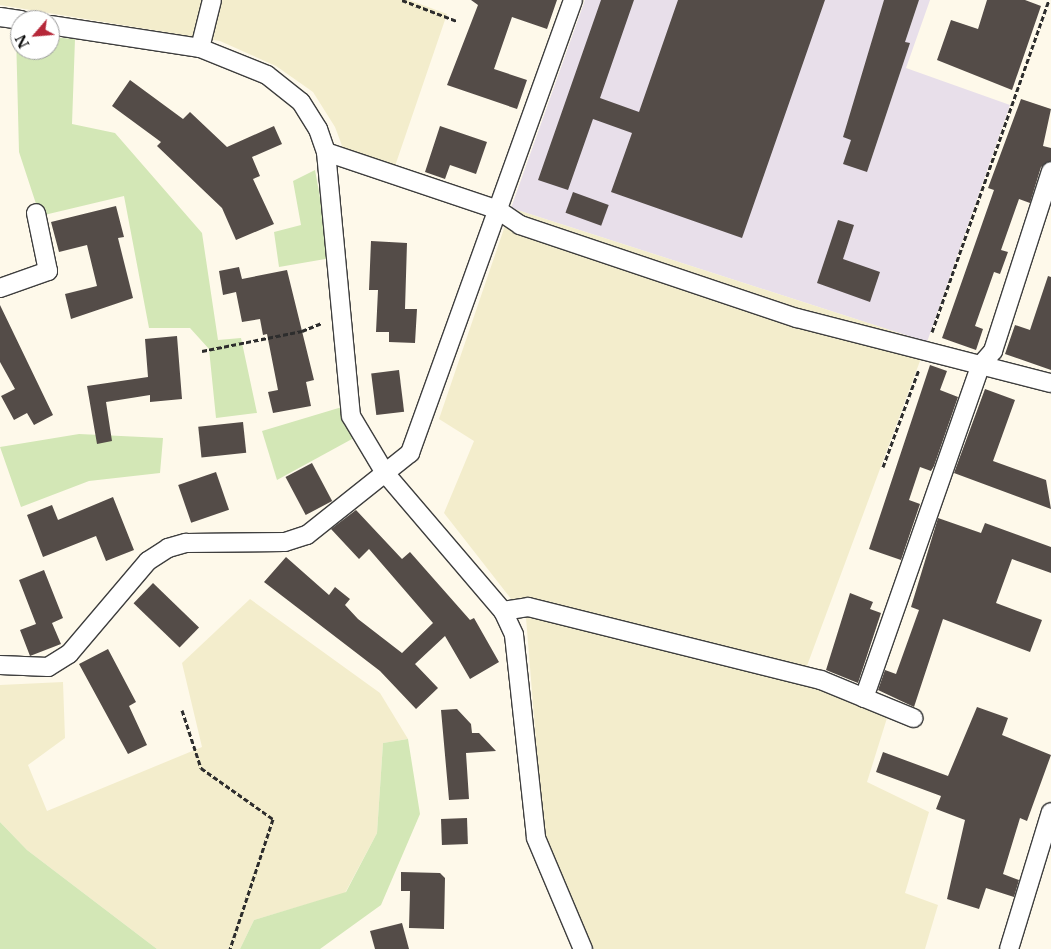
<!DOCTYPE html>
<style>
body{margin:0}
#map{position:relative;width:1051px;height:949px;overflow:hidden;background:#fef9ea;font-family:"Libre Baskerville",serif}
div>[style]{position:absolute}
.industrial>*{inset:0;background:#e8dfea}
.farmland>*{inset:0;background:#f3edcc}
.green>*{inset:0;background:#d3e7b6}
.building>*{inset:0;background:#544c48;transform-origin:0 0}
.path>*{height:3px;margin-top:-1.5px;transform-origin:0;background:repeating-linear-gradient(90deg,#2d2d2d 0 5px,transparent 0 7.5px)}
.roads{filter:drop-shadow(1px 0 #3e3e3e) drop-shadow(-1px 0 #3e3e3e) drop-shadow(0 1px #3e3e3e) drop-shadow(0 -1px #3e3e3e)}
.street>*{height:18px;margin:-9px;padding:0 9px;transform-origin:9px;border-radius:9px;background:#fff}
span{translate:-50% -50%;white-space:nowrap;text-align:center;line-height:1.15;-webkit-text-stroke:5px #fff;paint-order:stroke}
.north{position:absolute;left:10px;top:10px;width:50px;height:50px;box-sizing:border-box;background:#fff;border:1px solid #9d9d9d;border-radius:50%;rotate:243deg;font-size:14px;font-weight:700;line-height:20px;text-align:center;color:#0b0b0b}
.north::after{content:'';display:block;margin:auto;width:18px;height:22px;background:#b62839;clip-path:polygon(50% 0,100% 100%,50% 72%,0 100%)}
</style>
<div id="map">
<div class="industrial">
<div style="clip-path:polygon(585px 0,930px 0,906px 68px,1010px 105px,927px 342px,511px 208px)"></div>
</div>
<div class="farmland">
<div style="clip-path:polygon(0 0,409px 0,447px 14px,394px 169px,344px 151px,335px 127px,313px 92px,276px 66px,220px 41px,0 5px)"></div>
<div style="clip-path:polygon(511px 208px,927px 342px,801px 682px,887px 718px,867px 782px,929px 812px,905px 893px,938px 905px,925px 949px,594px 949px,544px 839px,526px 618px,444px 513px,474px 441px,439px 419px)"></div>
<div style="clip-path:polygon(250px 599px,380px 693px,408px 739px,383px 743px,377px 833px,345px 893px,254px 920px,240px 949px,157px 949px,27px 850px,0 822px,0 685px,63px 682px,65px 738px,28px 765px,47px 811px,202px 747px,182px 663px)"></div>
</div>
<div class="green">
<div style="clip-path:polygon(16px 34px,20px 34px,20px 50px,50px 50px,50px 37px,75px 39px,72px 124px,115px 133px,202px 233px,218px 340px,241px 338px,257px 413px,216px 418px,209px 349px,190px 328px,149px 328px,124px 196px,40px 216px,19px 152px)"></div>
<div style="clip-path:polygon(315px 170px,331px 258px,279px 267px,274px 232px,301px 225px,293px 181px)"></div>
<div style="clip-path:polygon(342px 407px,352px 439px,277px 480px,262px 431px)"></div>
<div style="clip-path:polygon(79px 434px,163px 438px,160px 473px,89px 481px,21px 507px,0 447px)"></div>
<div style="clip-path:polygon(408px 739px,420px 814px,381px 905px,320px 949px,240px 949px,254px 920px,346px 892px,377px 833px,383px 743px)"></div>
<div style="clip-path:polygon(0 822px,27px 850px,157px 949px,0 949px)"></div>
</div>
<div class="building">
<div style="clip-path:polygon(471px 0,557px 0,547px 29px,512px 17px,494px 69px,527px 80px,517px 109px,447px 85px,478px 5px)"></div>
<div style="clip-path:polygon(601px 0,634px 0,600px 98px,639px 112px,678px 0,825px 0,742px 238px,611px 192px,632px 133px,593px 119px,568px 190px,538px 180px)"></div>
<div style="clip-path:polygon(884px 0,919px 0,905px 42px,910px 43px,867px 172px,843px 164px,851px 140px,843px 137px)"></div>
<div style="clip-path:polygon(987px 0,1025px 0,1041px 6px,1012px 90px,937px 60px,951px 20px,978px 29px)"></div>
<div style="clip-path:polygon(130px 80px,183px 119px,190px 112px,227px 147px,274px 126px,282px 144px,252px 157px,260px 176px,253px 179px,274px 224px,236px 240px,222px 208px,157px 146px,161px 142px,112px 106px)"></div>
<div style="clip-path:polygon(1021px 99px,1051px 109px,1043px 146px,1051px 148px,1051px 161px,1041px 167px,1030px 203px,1019px 199px,1001px 250px,1008px 252px,1000px 274px,994px 272px,975px 326px,983px 329px,976px 350px,942px 338px,994px 190px,988px 188px)"></div>
<div style="clip-path:polygon(440px 126px,487px 142px,476px 174px,450px 165px,445px 179px,425px 172px)"></div>
<div style="left:573px;top:192px;width:38px;height:22px;rotate:20deg"></div>
<div style="clip-path:polygon(116px 206px,124px 237px,118px 238px,133px 298px,71px 319px,65px 294px,97px 286px,87px 245px,59px 252px,51px 222px)"></div>
<div style="clip-path:polygon(838px 220px,854px 225px,843px 259px,880px 272px,870px 302px,817px 283px)"></div>
<div style="clip-path:polygon(371px 241px,407px 243px,405px 309px,417px 309px,415px 343px,389px 342px,389px 332px,376px 332px,378px 290px,369px 290px)"></div>
<div style="clip-path:polygon(239px 267px,242px 279px,287px 270px,314px 380px,306px 382px,311px 406px,273px 413px,268px 392px,278px 390px,267px 334px,263px 335px,260px 319px,242px 322px,236px 292px,223px 295px,219px 271px)"></div>
<div style="clip-path:polygon(1048px 276px,1051px 277px,1051px 370px,1005px 354px,1015px 325px,1030px 330px)"></div>
<div style="clip-path:polygon(0 305px,53px 415px,34px 425px,27px 413px,14px 420px,1px 396px,15px 389px,0 362px)"></div>
<div style="clip-path:polygon(177px 336px,182px 399px,150px 402px,150px 395px,106px 402px,112px 441px,97px 444px,87px 386px,148px 377px,145px 339px)"></div>
<div style="clip-path:polygon(930px 365px,947px 371px,940px 390px,958px 397px,934px 466px,931px 471px,920px 467px,909px 500px,920px 504px,901px 560px,869px 549px)"></div>
<div style="left:399px;top:370px;width:42px;height:28px;rotate:83deg"></div>
<div style="clip-path:polygon(985px 389px,1015px 400px,993px 461px,1046px 480px,1051px 509px,954px 473px)"></div>
<div style="left:243px;top:422px;width:31px;height:45px;rotate:84deg"></div>
<div style="left:312px;top:463px;width:43px;height:30px;rotate:62deg"></div>
<div style="left:216px;top:472px;width:40px;height:40px;rotate:71deg"></div>
<div style="clip-path:polygon(113px 497px,134px 550px,106px 561px,96px 536px,43px 557px,27px 515px,52px 505px,58px 520px)"></div>
<div style="clip-path:polygon(356px 510px,402px 559px,410px 552px,470px 620px,474px 618px,499px 662px,470px 679px,445px 636px,415px 664px,438px 688px,416px 709px,380px 671px,264px 582px,286px 557px,329px 595px,335px 587px,350px 599px,345px 605px,358px 619px,402px 653px,433px 623px,369px 549px,359px 559px,331px 529px)"></div>
<div style="clip-path:polygon(938px 518px,981px 533px,985px 523px,1051px 547px,1051px 573px,1012px 559px,996px 603px,1042px 620px,1030px 652px,943px 619px,914px 707px,878px 690px,885px 670px,896px 674px,919px 610px,911px 607px)"></div>
<div style="clip-path:polygon(44px 570px,63px 618px,52px 623px,61px 644px,30px 656px,20px 630px,36px 624px,19px 580px)"></div>
<div style="left:153px;top:583px;width:64px;height:28px;rotate:44deg"></div>
<div style="clip-path:polygon(850px 593px,873px 602px,870px 609px,881px 613px,858px 683px,826px 670px)"></div>
<div style="clip-path:polygon(108px 649px,136px 702px,129px 706px,147px 745px,128px 754px,79px 664px)"></div>
<div style="clip-path:polygon(977px 707px,1008px 718px,1002px 735px,1051px 755px,1027px 821px,1020px 818px,1003px 874px,1019px 880px,1014px 897px,986px 888px,979px 909px,947px 899px,965px 820px,936px 809px,941px 796px,876px 772px,883px 752px,948px 776px)"></div>
<div style="clip-path:polygon(457px 709px,471px 724px,472px 733px,479px 733px,496px 751px,466px 753px,469px 799px,449px 800px,441px 710px)"></div>
<div style="left:467px;top:818px;width:26px;height:26px;rotate:88deg"></div>
<div style="clip-path:polygon(401px 872px,440px 873px,445px 878px,444px 929px,409px 928px,410px 891px,401px 891px)"></div>
<div style="clip-path:polygon(402px 923px,409px 949px,375px 949px,370px 931px)"></div>
</div>
<div class="path">
<div style="left:402px;top:0;width:59px;rotate:20.9deg"></div>
<div style="left:932px;top:332px;width:352px;rotate:-70.6deg"></div>
<div style="left:202px;top:351px;width:102px;rotate:-11.3deg"></div>
<div style="left:302px;top:331px;width:22px;rotate:-22deg"></div>
<div style="left:883px;top:467px;width:104px;rotate:-69.8deg"></div>
<div style="left:182px;top:710px;width:61px;rotate:71.9deg"></div>
<div style="left:201px;top:768px;width:88px;rotate:35.3deg"></div>
<div style="left:273px;top:819px;width:137px;rotate:108.3deg"></div>
</div>
<div class="roads">
<div class="street">
<div style="left:0;top:17px;width:22px;rotate:8deg"></div>
<div style="left:50px;top:25px;width:152px;rotate:8.7deg"></div>
<div style="left:200px;top:48px;width:72px;rotate:21.9deg"></div>
<div style="left:267px;top:75px;width:43px;rotate:38.5deg"></div>
<div style="left:301px;top:102px;width:32px;rotate:58deg"></div>
<div style="left:318px;top:129px;width:24px;rotate:71deg"></div>
<div style="left:326px;top:152px;width:265px;rotate:84.6deg"></div>
<div style="left:351px;top:416px;width:66px;rotate:59.2deg"></div>
<div style="left:385px;top:473px;width:182px;rotate:49.5deg"></div>
<div style="left:503px;top:611px;width:26px;rotate:65deg"></div>
<div style="left:514px;top:635px;width:204px;rotate:83.8deg"></div>
<div style="left:536px;top:838px;width:121px;rotate:67.1deg"></div>
<div style="left:200px;top:48px;width:49px;rotate:-76deg"></div>
<div style="left:326px;top:152px;width:182px;rotate:18.6deg"></div>
<div style="left:498px;top:210px;width:27px;rotate:34deg"></div>
<div style="left:520px;top:225px;width:292px;rotate:18.6deg"></div>
<div style="left:797px;top:318px;width:262px;rotate:14.4deg"></div>
<div style="left:0;top:288px;width:51px;rotate:-19.5deg"></div>
<div style="left:48px;top:271px;width:59px;rotate:-101.7deg"></div>
<div style="left:503px;top:611px;width:25px;rotate:-9deg"></div>
<div style="left:528px;top:607px;width:302px;rotate:14deg"></div>
<div style="left:821px;top:680px;width:100px;rotate:22.4deg"></div>
<div style="left:0;top:665px;width:48px;rotate:2.4deg"></div>
<div style="left:48px;top:667px;width:25px;rotate:-32deg"></div>
<div style="left:69px;top:654px;width:122px;rotate:-49.7deg"></div>
<div style="left:148px;top:561px;width:24px;rotate:-33deg"></div>
<div style="left:168px;top:548px;width:19px;rotate:-16deg"></div>
<div style="left:186px;top:543px;width:99px;rotate:-0.6deg"></div>
<div style="left:285px;top:542px;width:23px;rotate:-18deg"></div>
<div style="left:307px;top:535px;width:132px;rotate:-38.5deg"></div>
<div style="left:410px;top:453px;width:481px;rotate:-70.2deg"></div>
<div style="left:864px;top:698px;width:352px;rotate:-70.7deg"></div>
<div style="left:980px;top:366px;width:20px;rotate:-49deg"></div>
<div style="left:993px;top:351px;width:189px;rotate:-72.1deg"></div>
<div style="left:1009px;top:949px;width:143px;rotate:-73deg"></div>
</div>
</div>
<div class="north">N</div>
</div>
